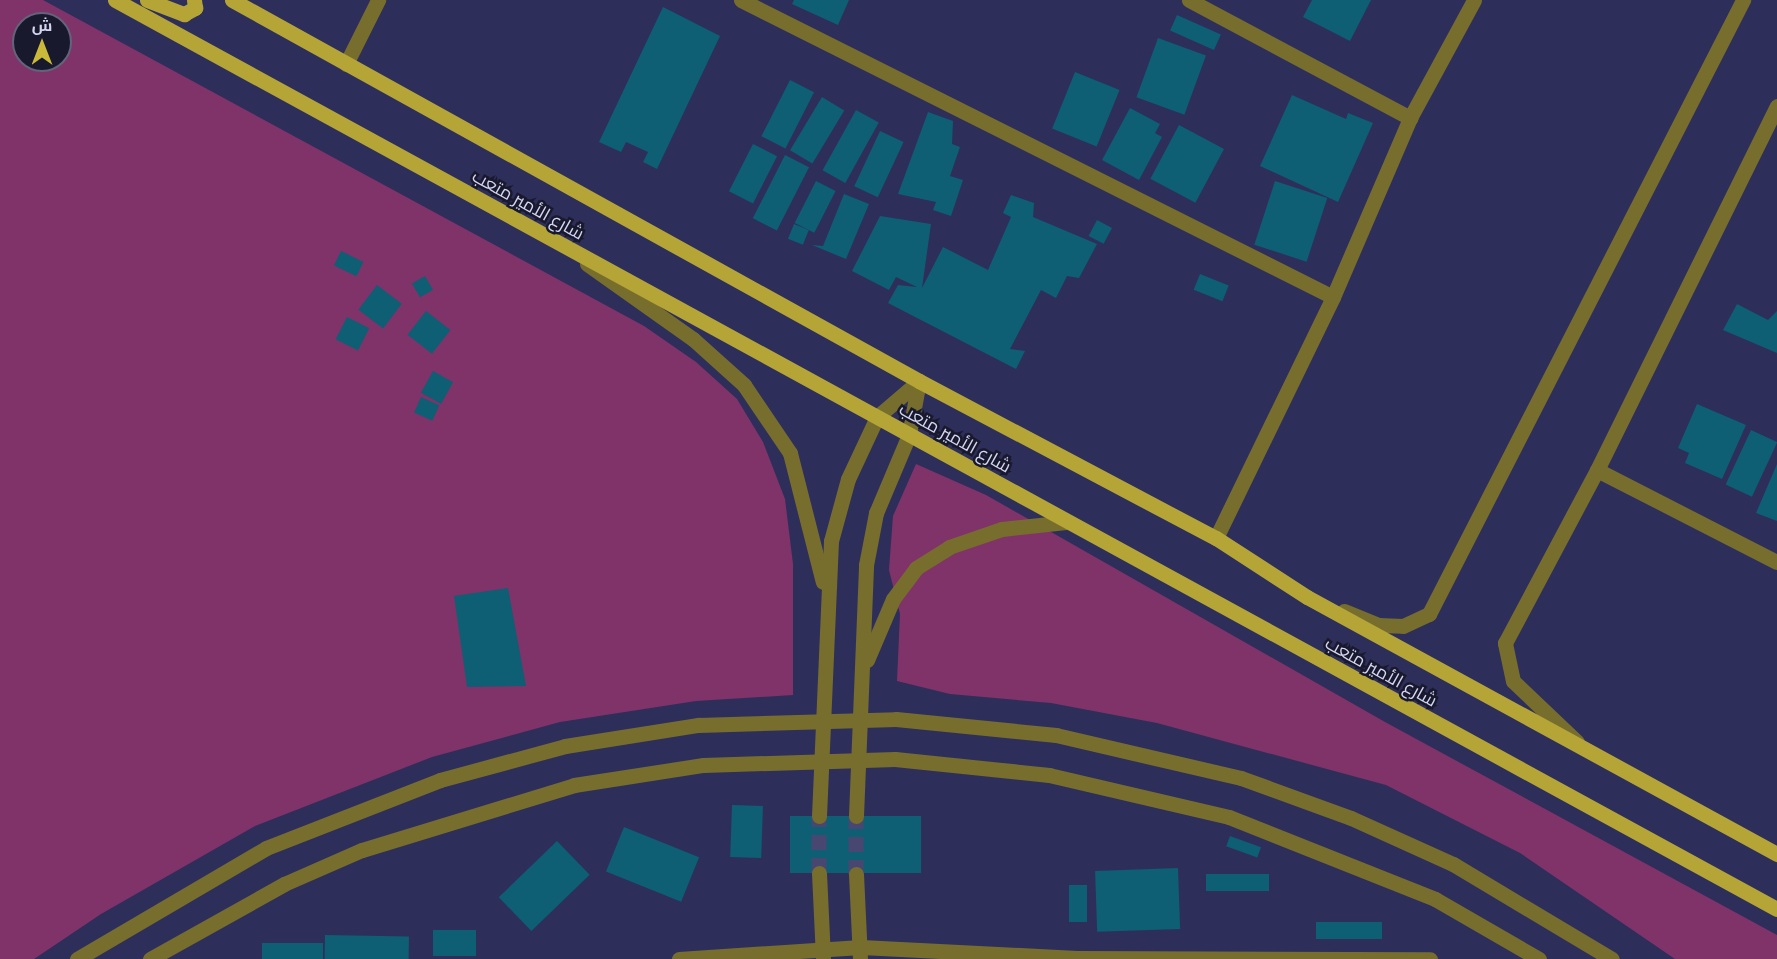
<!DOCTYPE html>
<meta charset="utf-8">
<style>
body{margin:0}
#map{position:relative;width:1777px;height:959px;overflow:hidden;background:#2e2e5b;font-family:Cabin,Cairo,sans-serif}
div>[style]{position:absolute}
.green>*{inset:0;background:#803368}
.building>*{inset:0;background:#0e5e74;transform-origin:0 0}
.minor-tunnel>*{height:15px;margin-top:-7.5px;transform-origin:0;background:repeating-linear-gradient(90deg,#474772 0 15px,transparent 0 23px)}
.minor>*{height:15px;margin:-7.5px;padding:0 7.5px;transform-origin:7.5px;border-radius:7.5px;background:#776e2e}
.major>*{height:15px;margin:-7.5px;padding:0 7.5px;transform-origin:7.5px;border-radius:7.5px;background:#b4a536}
span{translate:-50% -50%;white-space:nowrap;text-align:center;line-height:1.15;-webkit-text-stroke:5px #19192e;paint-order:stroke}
.street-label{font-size:18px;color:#d3d5f1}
.north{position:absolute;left:12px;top:12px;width:60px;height:60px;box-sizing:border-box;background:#19192e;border:2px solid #63647c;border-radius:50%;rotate:0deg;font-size:16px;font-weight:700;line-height:24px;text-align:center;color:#d3d5f1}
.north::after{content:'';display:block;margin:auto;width:21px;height:27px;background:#cbba39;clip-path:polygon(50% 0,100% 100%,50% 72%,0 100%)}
</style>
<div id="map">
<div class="green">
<div style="clip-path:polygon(evenodd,0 0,43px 0,644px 326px,696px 362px,737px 399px,763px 442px,785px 499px,793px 564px,793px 695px,696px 701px,560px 722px,432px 757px,255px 826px,101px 914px,34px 959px,0 959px,0 0,24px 24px,60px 24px,60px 60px,24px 60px,24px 24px)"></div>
<div style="clip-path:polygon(916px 464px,986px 495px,1385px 722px,1777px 935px,1777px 959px,1675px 959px,1520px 853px,1386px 785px,1157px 723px,1051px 703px,950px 694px,897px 681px,900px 614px,889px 570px,893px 516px)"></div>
</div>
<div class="building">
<div style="clip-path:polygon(794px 0,849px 0,838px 25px,792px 4px)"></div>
<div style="clip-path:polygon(1312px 0,1371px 0,1350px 41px,1303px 17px)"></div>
<div style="clip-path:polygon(663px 7px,720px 36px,657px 169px,643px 162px,648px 152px,626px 142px,621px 152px,599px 142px)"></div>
<div style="left:1177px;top:15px;width:48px;height:17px;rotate:24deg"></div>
<div style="left:1158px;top:38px;width:51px;height:63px;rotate:20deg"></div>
<div style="left:1075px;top:72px;width:48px;height:61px;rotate:22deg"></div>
<div style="left:790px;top:80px;width:27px;height:63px;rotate:27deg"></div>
<div style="clip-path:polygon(1292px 95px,1346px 119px,1348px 113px,1373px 123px,1338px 202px,1260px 166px)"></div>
<div style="left:822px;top:97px;width:26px;height:62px;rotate:31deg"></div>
<div style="clip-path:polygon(1130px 108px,1160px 124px,1155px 133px,1162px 137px,1139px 180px,1102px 160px)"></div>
<div style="left:856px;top:110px;width:26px;height:69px;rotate:29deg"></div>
<div style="clip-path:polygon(928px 112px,953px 121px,952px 144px,960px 147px,950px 176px,963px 180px,951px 216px,933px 210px,936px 202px,898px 194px)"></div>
<div style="left:1179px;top:125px;width:51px;height:61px;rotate:28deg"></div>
<div style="left:880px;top:131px;width:26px;height:61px;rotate:25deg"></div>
<div style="left:753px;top:144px;width:27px;height:53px;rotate:27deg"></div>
<div style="left:785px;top:155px;width:27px;height:71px;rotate:27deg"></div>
<div style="left:816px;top:181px;width:22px;height:47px;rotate:27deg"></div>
<div style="left:1275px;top:181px;width:55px;height:67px;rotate:18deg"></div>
<div style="clip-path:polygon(844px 194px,869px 204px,846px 259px,812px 245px,823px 246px)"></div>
<div style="clip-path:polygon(1011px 195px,1034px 203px,1033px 217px,1097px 244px,1079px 278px,1067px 276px,1056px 298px,1041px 290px,1010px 349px,1025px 351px,1016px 369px,888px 303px,898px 285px,917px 287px,896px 277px,889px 290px,852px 271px,880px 216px,931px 224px,922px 288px,943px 247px,988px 270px,1011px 217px,1003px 213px)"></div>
<div style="left:1097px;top:220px;width:17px;height:18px;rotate:28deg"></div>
<div style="left:794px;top:224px;width:16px;height:16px;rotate:22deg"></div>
<div style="left:341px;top:251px;width:25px;height:16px;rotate:26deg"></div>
<div style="left:1200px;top:274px;width:31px;height:17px;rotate:22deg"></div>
<div style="left:425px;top:276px;width:16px;height:15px;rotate:60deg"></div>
<div style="left:377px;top:285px;width:31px;height:31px;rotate:37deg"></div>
<div style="clip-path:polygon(1737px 304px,1768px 320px,1777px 311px,1777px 353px,1723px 330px)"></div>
<div style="left:426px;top:311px;width:31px;height:30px;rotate:38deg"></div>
<div style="left:347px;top:317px;width:25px;height:25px;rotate:27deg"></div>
<div style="left:433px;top:371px;width:23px;height:25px;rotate:29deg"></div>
<div style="left:421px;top:397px;width:20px;height:17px;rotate:24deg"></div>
<div style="clip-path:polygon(1697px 404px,1746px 425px,1722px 479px,1685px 463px,1689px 453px,1678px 448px)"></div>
<div style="left:1751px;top:430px;width:29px;height:60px;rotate:25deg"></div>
<div style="clip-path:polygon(1777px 464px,1777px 521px,1756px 513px)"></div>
<div style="clip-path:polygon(508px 588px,526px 686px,467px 687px,454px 596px)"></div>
<div style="left:732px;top:805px;width:31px;height:52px;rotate:2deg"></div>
<div style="left:790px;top:816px;width:131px;height:57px"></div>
<div style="left:624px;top:827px;width:81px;height:48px;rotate:22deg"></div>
<div style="left:1230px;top:836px;width:33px;height:11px;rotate:20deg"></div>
<div style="left:557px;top:841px;width:47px;height:81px;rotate:46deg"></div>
<div style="left:1178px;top:868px;width:61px;height:83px;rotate:88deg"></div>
<div style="left:1206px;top:874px;width:63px;height:17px"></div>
<div style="left:1069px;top:885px;width:18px;height:37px"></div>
<div style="left:1382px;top:922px;width:17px;height:66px;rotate:90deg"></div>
<div style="left:433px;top:930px;width:43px;height:26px"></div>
<div style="left:325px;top:935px;width:84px;height:24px;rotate:1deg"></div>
<div style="left:262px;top:943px;width:61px;height:16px"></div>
</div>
<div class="minor-tunnel">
<div style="left:819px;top:873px;width:57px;rotate:-90deg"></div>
<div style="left:856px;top:874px;width:58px;rotate:-90deg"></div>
</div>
<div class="minor">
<div style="left:741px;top:0;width:662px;rotate:26.64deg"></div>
<div style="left:1189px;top:0;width:251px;rotate:28.1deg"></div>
<div style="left:346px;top:64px;width:72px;rotate:-63.4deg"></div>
<div style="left:587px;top:264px;width:130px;rotate:35.3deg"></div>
<div style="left:693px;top:339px;width:69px;rotate:42deg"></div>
<div style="left:744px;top:385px;width:82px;rotate:55.9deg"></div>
<div style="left:790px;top:453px;width:133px;rotate:75.7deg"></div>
<div style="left:1597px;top:470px;width:202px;rotate:27.1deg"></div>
<div style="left:1216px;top:538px;width:268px;rotate:-64.1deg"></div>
<div style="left:1333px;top:297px;width:195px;rotate:-66.7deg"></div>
<div style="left:1410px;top:118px;width:134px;rotate:-61.5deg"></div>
<div style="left:1344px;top:611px;width:37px;rotate:22deg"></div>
<div style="left:1378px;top:625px;width:25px;rotate:2deg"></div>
<div style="left:1403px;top:626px;width:29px;rotate:-25deg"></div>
<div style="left:1429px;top:614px;width:690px;rotate:-62.91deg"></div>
<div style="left:867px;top:660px;width:66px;rotate:-66.9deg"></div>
<div style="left:893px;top:599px;width:39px;rotate:-53deg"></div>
<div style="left:916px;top:568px;width:39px;rotate:-32deg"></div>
<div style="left:949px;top:547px;width:56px;rotate:-18.8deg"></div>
<div style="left:1002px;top:529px;width:64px;rotate:-6.2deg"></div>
<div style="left:1577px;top:742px;width:88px;rotate:-136.4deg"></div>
<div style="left:1513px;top:681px;width:39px;rotate:-102deg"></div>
<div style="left:1505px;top:643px;width:196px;rotate:-62deg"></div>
<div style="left:1597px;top:470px;width:406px;rotate:-63.7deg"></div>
<div style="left:819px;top:816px;width:275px;rotate:-87.5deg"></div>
<div style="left:831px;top:541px;width:64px;rotate:-74.7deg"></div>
<div style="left:848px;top:479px;width:68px;rotate:-64.9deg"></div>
<div style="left:877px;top:417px;width:55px;rotate:-40.6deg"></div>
<div style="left:856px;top:816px;width:251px;rotate:-87.7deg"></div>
<div style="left:866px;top:565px;width:53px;rotate:-79.1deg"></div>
<div style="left:876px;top:513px;width:85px;rotate:-67.1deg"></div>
<div style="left:909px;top:435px;width:55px;rotate:-79.5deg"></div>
<div style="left:819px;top:873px;width:86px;rotate:87.3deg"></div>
<div style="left:856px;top:874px;width:85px;rotate:87.3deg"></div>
<div style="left:77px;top:959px;width:219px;rotate:-30.4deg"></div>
<div style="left:266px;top:848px;width:187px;rotate:-21.3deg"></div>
<div style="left:440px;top:780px;width:130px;rotate:-15.2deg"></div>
<div style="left:565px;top:746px;width:135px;rotate:-9deg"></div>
<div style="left:698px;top:725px;width:198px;rotate:-1.7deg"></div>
<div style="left:896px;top:719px;width:161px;rotate:5.7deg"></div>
<div style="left:1056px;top:735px;width:190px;rotate:13.1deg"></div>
<div style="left:1241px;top:778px;width:117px;rotate:20deg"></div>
<div style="left:1351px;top:818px;width:112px;rotate:24.3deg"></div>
<div style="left:1453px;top:864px;width:185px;rotate:30.9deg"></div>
<div style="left:150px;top:959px;width:154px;rotate:-29.2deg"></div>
<div style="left:284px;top:884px;width:85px;rotate:-23.6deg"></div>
<div style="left:362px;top:850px;width:222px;rotate:-17deg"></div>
<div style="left:574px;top:785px;width:131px;rotate:-8.8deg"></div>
<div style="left:703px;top:765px;width:192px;rotate:-1.8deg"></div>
<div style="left:895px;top:759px;width:155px;rotate:5.9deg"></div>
<div style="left:1049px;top:775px;width:185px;rotate:13.1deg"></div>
<div style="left:1229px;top:817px;width:222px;rotate:21.7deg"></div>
<div style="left:1435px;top:899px;width:120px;rotate:30deg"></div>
<div style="left:679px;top:959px;width:182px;rotate:-3.8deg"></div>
<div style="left:861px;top:947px;width:216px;rotate:2.9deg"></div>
<div style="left:1077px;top:958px;width:353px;rotate:0.2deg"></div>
</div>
<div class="major">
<div style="left:115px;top:0;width:1894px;rotate:28.68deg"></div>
<div style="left:147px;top:0;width:40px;rotate:21deg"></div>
<div style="left:184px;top:14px;width:13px;rotate:-29deg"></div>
<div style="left:195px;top:8px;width:8px;rotate:-97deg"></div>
<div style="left:232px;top:0;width:786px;rotate:29.01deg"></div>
<div style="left:919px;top:381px;width:336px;rotate:27.9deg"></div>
<div style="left:1216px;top:538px;width:108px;rotate:33deg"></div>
<div style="left:1307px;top:597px;width:536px;rotate:28.67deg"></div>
</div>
<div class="street-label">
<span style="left:528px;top:205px;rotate:29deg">شارع الأمير متعب</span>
<span style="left:955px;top:438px;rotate:29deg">شارع الأمير متعب</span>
<span style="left:1381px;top:672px;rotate:29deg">شارع الأمير متعب</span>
</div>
<div class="north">ش</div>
</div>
